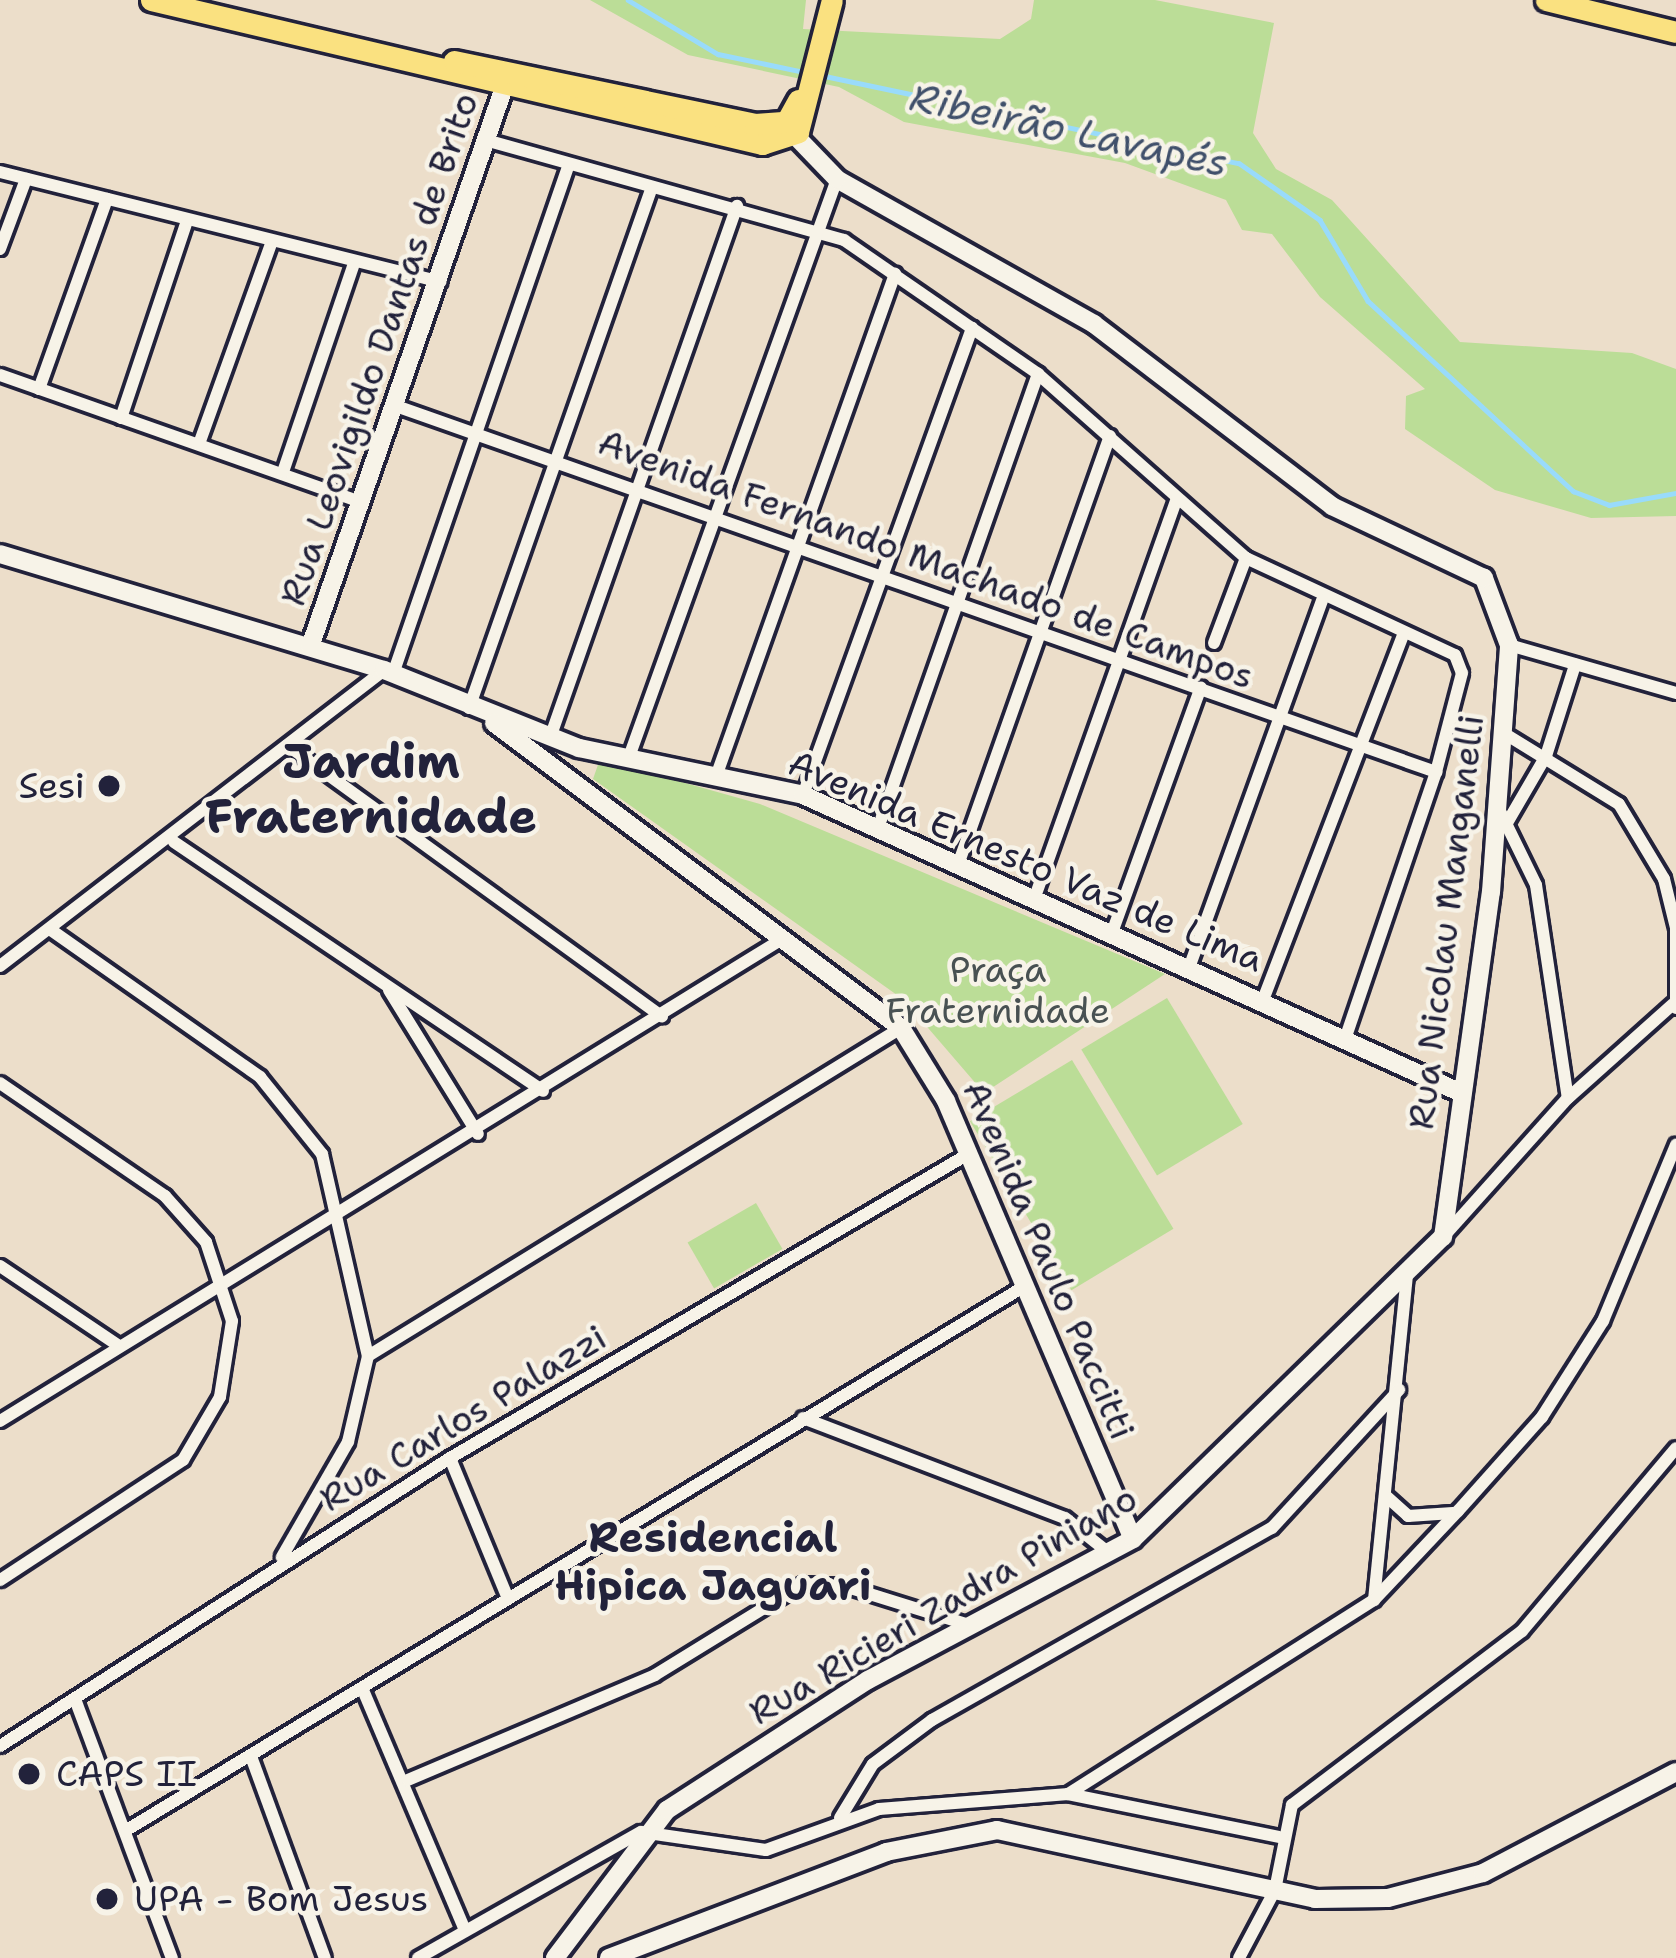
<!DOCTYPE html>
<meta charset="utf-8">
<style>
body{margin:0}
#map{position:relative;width:1676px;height:1958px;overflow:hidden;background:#ecdeca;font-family:"Shantell Sans",sans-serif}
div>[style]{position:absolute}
.green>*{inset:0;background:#bbdd97;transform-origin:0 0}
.stream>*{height:4.5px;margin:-2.25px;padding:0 2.25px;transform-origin:2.25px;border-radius:2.25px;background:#99dbfb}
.roads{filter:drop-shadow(3px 0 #22223b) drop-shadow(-3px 0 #22223b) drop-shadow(0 3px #22223b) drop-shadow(0 -3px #22223b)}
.street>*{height:12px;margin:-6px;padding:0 6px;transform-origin:6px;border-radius:6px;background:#f7f3e8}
.secondary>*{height:18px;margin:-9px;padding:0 9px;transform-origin:9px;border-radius:9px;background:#f7f3e8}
.primary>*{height:21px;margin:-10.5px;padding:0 10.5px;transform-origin:10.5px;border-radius:10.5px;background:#fae180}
.dots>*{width:33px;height:33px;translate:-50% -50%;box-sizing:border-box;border:6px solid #f7f3e8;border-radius:50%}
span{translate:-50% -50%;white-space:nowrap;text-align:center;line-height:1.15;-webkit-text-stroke:9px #f7f3e8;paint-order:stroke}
.street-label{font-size:36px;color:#22223b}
.poi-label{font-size:36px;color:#22223b}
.right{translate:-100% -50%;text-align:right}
.left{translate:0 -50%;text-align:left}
.park-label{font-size:36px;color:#485152}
.water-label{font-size:39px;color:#40506b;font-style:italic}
.quarter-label{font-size:42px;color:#22223b;font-weight:700}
.district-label{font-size:48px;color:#22223b;font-weight:700}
</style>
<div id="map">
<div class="green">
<div style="clip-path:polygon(590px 0,806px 0,803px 29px,1000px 39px,1031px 19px,1034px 0,1155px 0,1274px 23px,1253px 133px,1276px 169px,1332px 200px,1460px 342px,1632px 353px,1676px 369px,1676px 516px,1591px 518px,1495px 490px,1405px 429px,1406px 396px,1425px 389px,1320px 297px,1272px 234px,1242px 230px,1226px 200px,1125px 163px,904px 122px,839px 87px,688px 55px)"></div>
<div style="clip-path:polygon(600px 759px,760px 804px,1165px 974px,984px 1093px,904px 1000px,593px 779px)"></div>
<div style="left:1167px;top:998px;width:147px;height:100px;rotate:59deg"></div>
<div style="left:1072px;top:1060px;width:197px;height:119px;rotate:59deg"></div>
<div style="left:756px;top:1203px;width:53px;height:79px;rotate:60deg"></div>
</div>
<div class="stream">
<div style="left:628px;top:0;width:105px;rotate:31deg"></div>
<div style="left:718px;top:54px;width:93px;rotate:11.8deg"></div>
<div style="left:820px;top:75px;width:428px;rotate:11.9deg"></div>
<div style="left:1239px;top:163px;width:99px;rotate:35.1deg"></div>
<div style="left:1320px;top:220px;width:94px;rotate:59.3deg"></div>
<div style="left:1368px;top:301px;width:280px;rotate:42.8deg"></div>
<div style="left:1573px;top:491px;width:39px;rotate:21deg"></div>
<div style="left:1609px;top:505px;width:68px;rotate:-10.2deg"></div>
</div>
<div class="roads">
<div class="street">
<div style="left:489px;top:141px;width:369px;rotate:15.6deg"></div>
<div style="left:844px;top:240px;width:236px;rotate:34.6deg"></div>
<div style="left:1038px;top:374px;width:278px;rotate:41.5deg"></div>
<div style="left:1246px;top:558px;width:230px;rotate:24.9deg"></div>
<div style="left:1455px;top:655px;width:19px;rotate:69deg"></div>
<div style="left:1462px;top:673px;width:102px;rotate:104.7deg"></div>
<div style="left:1436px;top:772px;width:279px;rotate:108.8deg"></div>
<div style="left:0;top:172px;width:454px;rotate:14deg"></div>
<div style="left:0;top:249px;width:75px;rotate:-69.6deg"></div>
<div style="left:0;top:375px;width:382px;rotate:19.4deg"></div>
<div style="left:39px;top:389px;width:202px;rotate:-70.3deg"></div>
<div style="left:396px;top:406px;width:1103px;rotate:19.39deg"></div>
<div style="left:121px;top:418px;width:208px;rotate:-71.5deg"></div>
<div style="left:199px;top:444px;width:213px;rotate:-70.2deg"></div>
<div style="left:283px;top:472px;width:218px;rotate:-71.2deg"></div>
<div style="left:1214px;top:643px;width:91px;rotate:-69.4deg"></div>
<div style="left:1509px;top:645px;width:174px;rotate:16deg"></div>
<div style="left:393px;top:674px;width:536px;rotate:-70.96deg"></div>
<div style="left:469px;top:708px;width:552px;rotate:-70.65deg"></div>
<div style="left:1502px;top:732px;width:137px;rotate:31.6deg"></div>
<div style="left:1619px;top:804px;width:87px;rotate:59deg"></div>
<div style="left:1664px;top:879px;width:50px;rotate:76.2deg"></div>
<div style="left:551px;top:735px;width:561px;rotate:-70.63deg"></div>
<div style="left:291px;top:748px;width:458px;rotate:35.9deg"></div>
<div style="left:629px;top:757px;width:614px;rotate:-70.21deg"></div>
<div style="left:718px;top:771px;width:528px;rotate:-70.4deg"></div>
<div style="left:803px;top:795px;width:497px;rotate:-70.1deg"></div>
<div style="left:1497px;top:805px;width:89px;rotate:64deg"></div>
<div style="left:1536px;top:885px;width:215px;rotate:81.5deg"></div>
<div style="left:1507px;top:823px;width:78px;rotate:-59.8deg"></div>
<div style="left:1546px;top:756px;width:96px;rotate:-72.3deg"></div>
<div style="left:877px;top:831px;width:485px;rotate:-70.6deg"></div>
<div style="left:174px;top:842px;width:445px;rotate:34deg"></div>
<div style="left:959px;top:862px;width:452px;rotate:-70.5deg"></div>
<div style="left:1036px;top:894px;width:419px;rotate:-70.4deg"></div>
<div style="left:1676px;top:927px;width:81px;rotate:90deg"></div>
<div style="left:51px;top:930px;width:256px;rotate:35.1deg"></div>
<div style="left:260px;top:1077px;width:99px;rotate:51.2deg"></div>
<div style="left:322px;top:1154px;width:207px;rotate:77.2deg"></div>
<div style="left:368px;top:1356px;width:88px;rotate:103.1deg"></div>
<div style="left:348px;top:1442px;width:133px;rotate:119.9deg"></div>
<div style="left:1113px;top:930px;width:258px;rotate:-70.1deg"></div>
<div style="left:0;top:966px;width:485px;rotate:-37.6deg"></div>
<div style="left:1189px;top:968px;width:391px;rotate:-70.1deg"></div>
<div style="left:389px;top:990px;width:169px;rotate:58.3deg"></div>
<div style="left:1263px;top:1000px;width:391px;rotate:-69deg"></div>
<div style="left:0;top:1083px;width:200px;rotate:34.4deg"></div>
<div style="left:165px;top:1196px;width:62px;rotate:48.3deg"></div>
<div style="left:206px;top:1242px;width:83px;rotate:71.8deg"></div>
<div style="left:232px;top:1321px;width:77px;rotate:99deg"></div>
<div style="left:220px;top:1397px;width:73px;rotate:120.4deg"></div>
<div style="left:183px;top:1460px;width:219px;rotate:146.7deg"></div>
<div style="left:1444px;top:1236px;width:186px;rotate:-48.1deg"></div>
<div style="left:1568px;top:1098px;width:141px;rotate:-41.8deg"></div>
<div style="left:0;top:1266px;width:143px;rotate:33.9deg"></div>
<div style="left:368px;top:1356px;width:626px;rotate:-31.61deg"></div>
<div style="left:803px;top:1418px;width:280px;rotate:20.9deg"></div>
<div style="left:1065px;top:1518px;width:56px;rotate:38.5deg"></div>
<div style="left:0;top:1421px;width:915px;rotate:-31.64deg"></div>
<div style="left:450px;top:1458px;width:152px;rotate:67.6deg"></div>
<div style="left:1386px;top:1496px;width:30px;rotate:42deg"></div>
<div style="left:1408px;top:1516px;width:45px;rotate:-3.8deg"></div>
<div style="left:1374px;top:1600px;width:328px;rotate:-84.2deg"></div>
<div style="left:363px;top:1690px;width:259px;rotate:67deg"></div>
<div style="left:75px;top:1699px;width:277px;rotate:69.5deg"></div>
<div style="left:0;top:1746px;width:534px;rotate:-32.62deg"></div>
<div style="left:450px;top:1458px;width:597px;rotate:-30.39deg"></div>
<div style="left:252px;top:1759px;width:212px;rotate:69.9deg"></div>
<div style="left:408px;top:1780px;width:268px;rotate:-23deg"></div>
<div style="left:655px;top:1675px;width:174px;rotate:-31.6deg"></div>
<div style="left:803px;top:1584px;width:41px;rotate:2.8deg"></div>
<div style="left:844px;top:1586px;width:131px;rotate:17.3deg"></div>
<div style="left:1068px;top:1794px;width:362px;rotate:-32.4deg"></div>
<div style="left:1374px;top:1600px;width:122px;rotate:-46.7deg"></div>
<div style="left:1458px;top:1511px;width:126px;rotate:-48.2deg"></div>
<div style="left:1542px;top:1417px;width:114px;rotate:-57.6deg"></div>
<div style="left:1603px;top:1321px;width:191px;rotate:-67.5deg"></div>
<div style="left:840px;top:1818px;width:63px;rotate:-58.6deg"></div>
<div style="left:873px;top:1764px;width:74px;rotate:-36.7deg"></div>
<div style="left:932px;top:1720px;width:390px;rotate:-29.5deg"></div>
<div style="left:1272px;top:1528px;width:188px;rotate:-47.4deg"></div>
<div style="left:125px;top:1831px;width:1052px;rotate:-31.2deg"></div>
<div style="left:418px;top:1958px;width:256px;rotate:-29.5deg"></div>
<div style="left:641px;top:1832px;width:126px;rotate:8.2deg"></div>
<div style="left:766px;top:1850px;width:120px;rotate:-19.9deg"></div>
<div style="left:879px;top:1809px;width:190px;rotate:-4.5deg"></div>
<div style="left:1068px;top:1794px;width:215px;rotate:11.5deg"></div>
<div style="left:1239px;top:1958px;width:77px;rotate:-62.1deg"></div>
<div style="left:1275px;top:1890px;width:87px;rotate:-78.7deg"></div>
<div style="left:1292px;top:1805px;width:288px;rotate:-37.1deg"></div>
<div style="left:1522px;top:1631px;width:239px;rotate:-49.9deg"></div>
</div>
<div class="secondary">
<div style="left:0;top:554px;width:401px;rotate:16.8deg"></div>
<div style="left:384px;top:670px;width:210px;rotate:21.8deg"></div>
<div style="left:579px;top:748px;width:229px;rotate:11.8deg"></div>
<div style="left:803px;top:795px;width:718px;rotate:24.35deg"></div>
<div style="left:310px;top:647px;width:608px;rotate:-70.88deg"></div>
<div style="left:494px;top:723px;width:509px;rotate:36.85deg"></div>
<div style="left:901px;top:1028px;width:86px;rotate:58.3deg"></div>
<div style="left:946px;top:1101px;width:476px;rotate:66.9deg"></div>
<div style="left:555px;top:1958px;width:186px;rotate:-52.9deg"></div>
<div style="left:667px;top:1810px;width:239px;rotate:-32.9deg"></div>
<div style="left:868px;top:1680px;width:300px;rotate:-28deg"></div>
<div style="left:1133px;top:1539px;width:433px;rotate:-44.3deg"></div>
<div style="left:1443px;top:1237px;width:348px;rotate:-82.1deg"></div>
<div style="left:1491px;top:892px;width:248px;rotate:-85.8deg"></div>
<div style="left:1509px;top:645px;width:72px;rotate:-110.5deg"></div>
<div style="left:1484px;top:578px;width:168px;rotate:-154.7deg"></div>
<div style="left:1332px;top:506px;width:300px;rotate:-142.6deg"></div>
<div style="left:1094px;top:324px;width:295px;rotate:-150.6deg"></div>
<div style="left:837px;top:179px;width:72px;rotate:-133.9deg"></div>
<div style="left:609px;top:1958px;width:297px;rotate:-20.9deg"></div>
<div style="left:886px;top:1852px;width:113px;rotate:-11.2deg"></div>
<div style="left:997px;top:1830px;width:325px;rotate:12.2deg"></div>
<div style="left:1315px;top:1899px;width:73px;rotate:-0.8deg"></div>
<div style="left:1388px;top:1898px;width:98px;rotate:-14.7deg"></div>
<div style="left:1483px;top:1873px;width:218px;rotate:-27.6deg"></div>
</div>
<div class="primary">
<div style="left:151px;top:0;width:628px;rotate:13.26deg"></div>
<div style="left:762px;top:144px;width:38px;rotate:-18deg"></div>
<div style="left:798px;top:132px;width:136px;rotate:-75.6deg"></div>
<div style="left:1546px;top:0;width:134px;rotate:13.8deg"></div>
<div style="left:454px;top:61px;width:308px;rotate:11.8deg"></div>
<div style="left:755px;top:124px;width:31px;rotate:-4deg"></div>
<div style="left:786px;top:122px;width:25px;rotate:-61deg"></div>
</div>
</div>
<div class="dots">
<div style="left:109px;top:786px;background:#22223b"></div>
<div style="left:29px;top:1774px;background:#22223b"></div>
<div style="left:107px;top:1899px;background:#22223b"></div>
</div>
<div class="street-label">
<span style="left:379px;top:349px;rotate:-71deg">Rua Leovigildo Dantas de Brito</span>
<span style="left:926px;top:559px;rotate:20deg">Avenida Fernando Machado de Campos</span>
<span style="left:1026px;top:861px;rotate:23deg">Avenida Ernesto Vaz de Lima</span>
<span style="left:1446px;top:922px;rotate:-83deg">Rua Nicolau Manganelli</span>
<span style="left:1049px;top:1260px;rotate:67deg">Avenida Paulo Paccitti</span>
<span style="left:463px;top:1418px;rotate:-31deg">Rua Carlos Palazzi</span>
<span style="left:943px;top:1605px;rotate:-30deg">Rua Ricieri Zadra Piniano</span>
</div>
<div class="poi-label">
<span class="right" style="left:85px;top:786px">Sesi</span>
<span class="left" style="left:56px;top:1774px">CAPS II</span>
<span class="left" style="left:134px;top:1899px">UPA - Bom Jesus</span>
</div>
<div class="park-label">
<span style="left:998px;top:990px">Praça<br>Fraternidade</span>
</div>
<div class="water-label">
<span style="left:1069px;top:130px;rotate:12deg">Ribeirão Lavapés</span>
</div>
<div class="quarter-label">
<span style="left:713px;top:1561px">Residencial<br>Hipica Jaguari</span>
</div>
<div class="district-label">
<span style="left:371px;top:789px">Jardim<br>Fraternidade</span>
</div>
</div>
